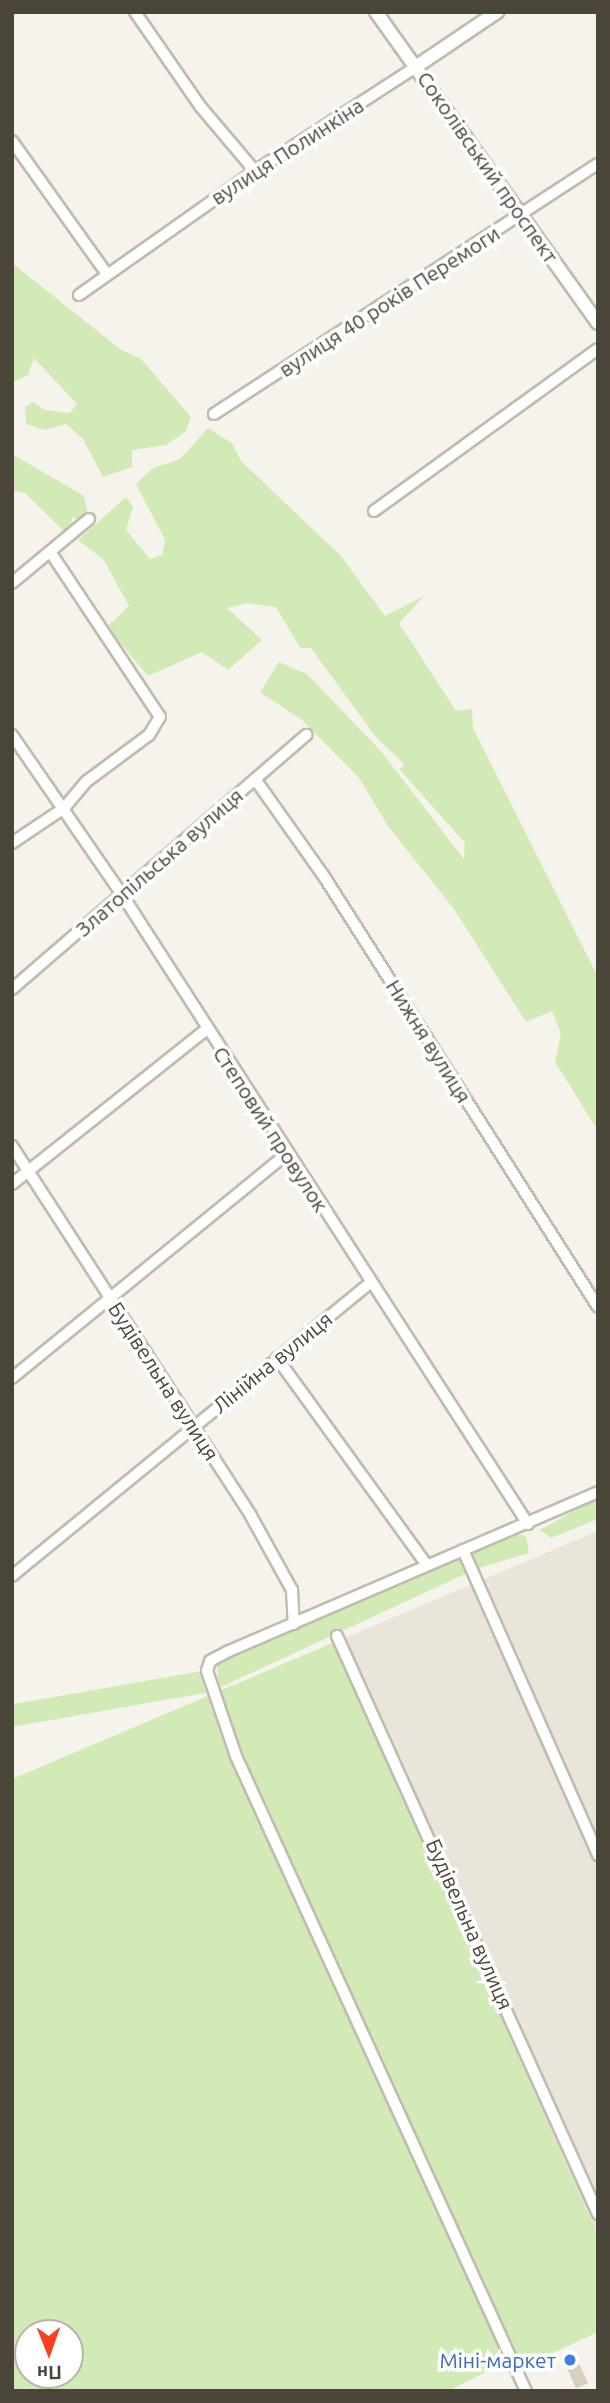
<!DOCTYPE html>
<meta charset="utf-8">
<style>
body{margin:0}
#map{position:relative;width:610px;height:2403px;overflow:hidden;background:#f6f3ec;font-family:Ubuntu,sans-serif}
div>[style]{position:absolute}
.residential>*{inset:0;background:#eae5da}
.green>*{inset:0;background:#d2eab5;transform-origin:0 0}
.building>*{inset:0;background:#d8cfc1;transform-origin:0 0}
.roads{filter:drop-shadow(2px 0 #c2bbae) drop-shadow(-2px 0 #c2bbae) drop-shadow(0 2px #c2bbae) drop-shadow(0 -2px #c2bbae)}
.minor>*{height:10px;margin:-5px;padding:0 5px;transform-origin:5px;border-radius:5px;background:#fff}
.tertiary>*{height:12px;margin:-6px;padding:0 6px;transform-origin:6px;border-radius:6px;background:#fff}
.dots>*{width:19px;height:19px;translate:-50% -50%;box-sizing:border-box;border:4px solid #fff;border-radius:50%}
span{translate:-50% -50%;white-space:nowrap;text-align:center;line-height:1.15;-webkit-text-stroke:7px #fff;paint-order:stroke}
.street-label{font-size:21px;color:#4b4439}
.shop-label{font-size:21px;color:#366cbe}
.right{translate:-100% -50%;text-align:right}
.frame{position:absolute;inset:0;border:14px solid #4b4439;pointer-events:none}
.north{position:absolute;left:14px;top:2319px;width:70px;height:70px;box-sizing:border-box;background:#fff;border:2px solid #b7b4b0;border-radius:50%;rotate:179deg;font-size:19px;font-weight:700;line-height:28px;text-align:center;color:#4b4439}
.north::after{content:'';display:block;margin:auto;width:24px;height:32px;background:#fc3f1d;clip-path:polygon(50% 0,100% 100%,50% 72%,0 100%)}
</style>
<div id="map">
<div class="residential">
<div style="clip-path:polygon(598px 1531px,598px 2236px,335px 1642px)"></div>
</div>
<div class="green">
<div style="clip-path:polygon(12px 263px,120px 349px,141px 359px,191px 417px,185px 432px,166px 445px,132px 450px,132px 467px,103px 477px,83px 439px,66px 424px,45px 430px,26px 424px,25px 407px,33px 402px,45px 410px,70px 413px,77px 404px,34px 358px,28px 375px,12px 383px)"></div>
<div style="clip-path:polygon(208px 428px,232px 443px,241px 461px,341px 556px,385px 616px,424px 596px,399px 623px,456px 711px,472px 709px,473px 728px,598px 977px,598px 1131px,555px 1062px,561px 1034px,552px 1011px,526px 1022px,454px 909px,390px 829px,359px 778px,302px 720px,260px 692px,279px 662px,307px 674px,380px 750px,464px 859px,465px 843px,400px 770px,404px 764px,375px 736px,311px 648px,300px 648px,276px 607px,247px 603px,227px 608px,262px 640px,228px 670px,202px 652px,148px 676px,107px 627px,129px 606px,104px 560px,78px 540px,126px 497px,133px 507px,126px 530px,150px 559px,162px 555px,165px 540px,136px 484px,153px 468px,180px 459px)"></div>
<div style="clip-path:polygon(12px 454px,84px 496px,87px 511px,80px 521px,73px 517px,68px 535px,25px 493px,12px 490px)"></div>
<div style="clip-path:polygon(598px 1497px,598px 1519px,551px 1538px,540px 1530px)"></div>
<div style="clip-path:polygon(515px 1534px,526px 1536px,529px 1553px,476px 1569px,219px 1688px,217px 1665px,230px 1657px)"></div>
<div style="clip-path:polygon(evenodd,335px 1642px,598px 2236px,598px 2332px,527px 2365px,516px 2357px,448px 2391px,12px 2391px,12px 1779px,335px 1642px,28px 2333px,70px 2333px,70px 2375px,28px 2375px,28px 2333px)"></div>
<div style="left:202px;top:1671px;width:22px;height:205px;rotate:80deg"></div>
</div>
<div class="building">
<div style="left:575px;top:2354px;width:32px;height:13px;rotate:66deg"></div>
</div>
<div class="roads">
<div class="minor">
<div style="left:135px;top:12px;width:114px;rotate:55.3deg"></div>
<div style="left:200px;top:106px;width:85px;rotate:49.8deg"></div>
<div style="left:12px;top:141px;width:163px;rotate:54.5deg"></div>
<div style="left:79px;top:295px;width:215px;rotate:-35.2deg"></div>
<div style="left:255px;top:171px;width:193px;rotate:-32.9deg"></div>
<div style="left:214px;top:414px;width:458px;rotate:-33.1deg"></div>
<div style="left:374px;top:511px;width:276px;rotate:-35.9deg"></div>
<div style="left:12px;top:583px;width:100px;rotate:-39.7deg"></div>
<div style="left:12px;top:735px;width:192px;rotate:55.4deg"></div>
<div style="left:121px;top:893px;width:751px;rotate:57.18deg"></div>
<div style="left:255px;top:779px;width:121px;rotate:54.7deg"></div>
<div style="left:325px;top:878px;width:508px;rotate:57.53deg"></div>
<div style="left:12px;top:843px;width:63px;rotate:-33.9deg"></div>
<div style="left:64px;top:808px;width:35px;rotate:-50deg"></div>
<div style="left:87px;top:781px;width:77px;rotate:-36.6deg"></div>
<div style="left:149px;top:735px;width:21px;rotate:-59deg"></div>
<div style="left:160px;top:717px;width:197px;rotate:-123.6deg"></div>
<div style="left:12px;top:989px;width:389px;rotate:-40.8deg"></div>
<div style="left:12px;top:1146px;width:440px;rotate:57.1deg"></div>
<div style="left:251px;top:1516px;width:85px;rotate:61deg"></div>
<div style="left:292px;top:1590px;width:34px;rotate:87deg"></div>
<div style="left:12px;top:1184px;width:249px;rotate:-38.5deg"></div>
<div style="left:277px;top:1358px;width:256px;rotate:54.1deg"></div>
<div style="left:12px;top:1378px;width:355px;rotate:-39.2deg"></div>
<div style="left:463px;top:1550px;width:334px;rotate:66.1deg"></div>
<div style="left:12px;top:1576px;width:463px;rotate:-39.3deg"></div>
<div style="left:337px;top:1636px;width:634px;rotate:65.7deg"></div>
<div style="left:526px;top:2391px;width:698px;rotate:-114.55deg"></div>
<div style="left:236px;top:1756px;width:90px;rotate:-108.8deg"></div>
<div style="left:207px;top:1671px;width:10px;rotate:-73deg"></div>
<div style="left:210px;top:1661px;width:21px;rotate:-28deg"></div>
<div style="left:229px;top:1651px;width:402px;rotate:-23.3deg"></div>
</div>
<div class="tertiary">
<div style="left:376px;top:12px;width:382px;rotate:54.5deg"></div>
<div style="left:417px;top:66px;width:97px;rotate:-34deg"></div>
</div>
</div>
<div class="dots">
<div style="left:570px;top:2360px;background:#3f7fe0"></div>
</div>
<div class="street-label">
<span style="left:287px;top:151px;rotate:-33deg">вулиця Полинкіна</span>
<span style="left:488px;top:167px;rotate:55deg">Соколівський проспект</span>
<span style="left:389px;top:301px;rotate:-33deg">вулиця 40 років Перемоги</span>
<span style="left:159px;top:862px;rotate:-41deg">Златопільська вулиця</span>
<span style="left:429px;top:1041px;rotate:58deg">Нижня вулиця</span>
<span style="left:271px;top:1129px;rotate:57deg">Степовий провулок</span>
<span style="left:272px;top:1362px;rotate:-39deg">Лінійна вулиця</span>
<span style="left:164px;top:1381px;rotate:57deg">Будівельна вулиця</span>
<span style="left:470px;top:1924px;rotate:66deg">Будівельна вулиця</span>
</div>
<div class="shop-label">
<span class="right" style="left:556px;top:2360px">Міні-маркет</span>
</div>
<div class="frame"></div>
<div class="north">Пн</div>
</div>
